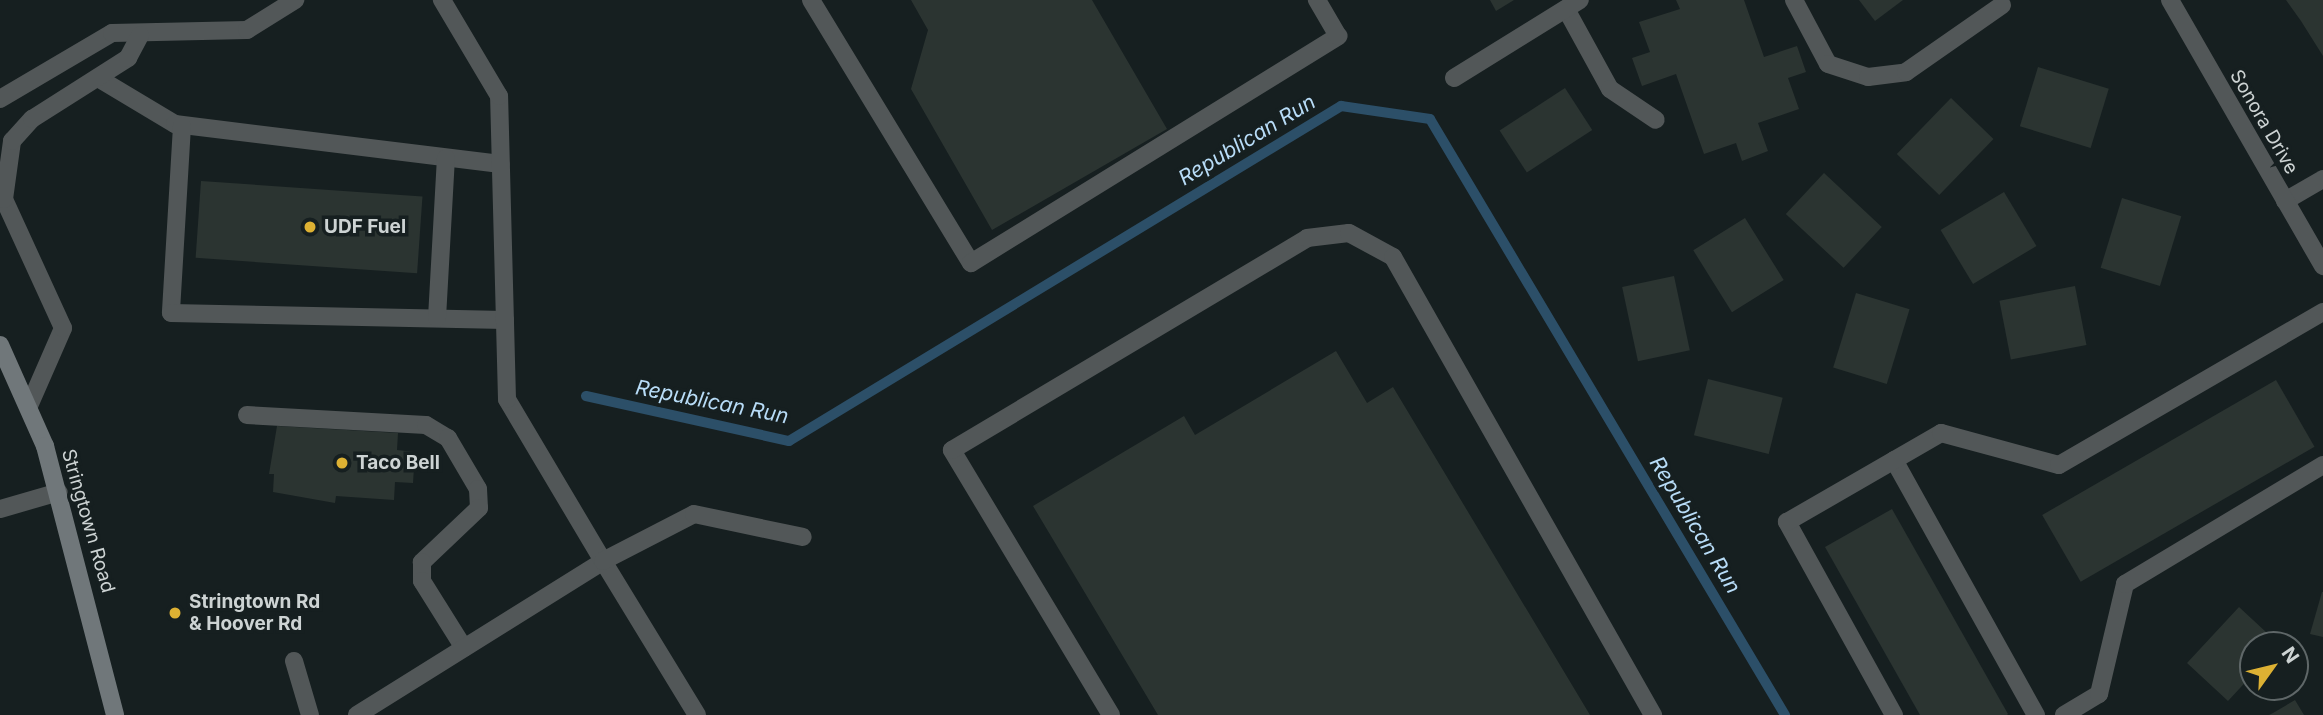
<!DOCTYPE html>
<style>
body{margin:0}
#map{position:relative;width:2323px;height:715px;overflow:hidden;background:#161f20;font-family:Inter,sans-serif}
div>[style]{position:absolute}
.stream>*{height:10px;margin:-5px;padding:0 5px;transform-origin:5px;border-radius:5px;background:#2c4f68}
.building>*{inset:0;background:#2b3431;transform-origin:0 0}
.service>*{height:18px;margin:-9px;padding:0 9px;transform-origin:9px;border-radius:9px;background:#525758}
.minor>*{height:18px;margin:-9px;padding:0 9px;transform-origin:9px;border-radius:9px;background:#525758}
.secondary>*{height:18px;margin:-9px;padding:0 9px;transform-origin:9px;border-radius:9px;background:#70777a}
.dots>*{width:19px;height:19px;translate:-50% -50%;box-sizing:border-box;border:4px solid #161f20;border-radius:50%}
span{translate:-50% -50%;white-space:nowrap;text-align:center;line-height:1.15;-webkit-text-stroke:7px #161f20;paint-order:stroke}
.street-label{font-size:19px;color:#cdd3d3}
.poi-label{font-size:19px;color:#cdd3d3;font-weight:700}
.left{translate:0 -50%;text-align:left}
.water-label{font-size:21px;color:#b8dcf7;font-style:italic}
.north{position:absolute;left:2239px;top:631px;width:70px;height:70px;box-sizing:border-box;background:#161f20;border:2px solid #5f6768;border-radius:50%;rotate:56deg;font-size:19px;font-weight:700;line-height:28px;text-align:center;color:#cdd3d3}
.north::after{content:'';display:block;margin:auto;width:24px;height:32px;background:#ddb133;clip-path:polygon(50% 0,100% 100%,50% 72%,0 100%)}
</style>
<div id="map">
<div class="stream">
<div style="left:586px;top:396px;width:208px;rotate:12.5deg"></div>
<div style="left:789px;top:441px;width:646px;rotate:-31.25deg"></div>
<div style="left:1341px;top:106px;width:90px;rotate:8.3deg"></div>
<div style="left:1430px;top:119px;width:694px;rotate:59.22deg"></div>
</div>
<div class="building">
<div style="clip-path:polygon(911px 0,1092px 0,1167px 129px,992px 230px,911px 89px,928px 30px)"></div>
<div style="clip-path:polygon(1490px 0,1514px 0,1496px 11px)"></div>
<div style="clip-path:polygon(1676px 0,1744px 0,1764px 57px,1797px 46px,1806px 72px,1788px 78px,1799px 109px,1758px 123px,1768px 151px,1742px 161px,1736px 143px,1704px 154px,1676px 74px,1642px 86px,1632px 58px,1650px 52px,1639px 22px,1680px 9px)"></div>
<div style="clip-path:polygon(1859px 0,1903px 0,1875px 21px)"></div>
<div style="clip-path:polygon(2286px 0,2323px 0,2323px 56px,2301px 21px)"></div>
<div style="left:2038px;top:67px;width:74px;height:62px;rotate:17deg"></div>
<div style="left:1565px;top:88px;width:50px;height:78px;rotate:57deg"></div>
<div style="left:1951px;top:98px;width:59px;height:78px;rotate:44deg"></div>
<div style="left:1824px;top:173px;width:79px;height:56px;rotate:43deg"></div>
<div style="left:201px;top:181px;width:222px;height:77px;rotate:4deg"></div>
<div style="left:2004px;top:192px;width:63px;height:74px;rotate:59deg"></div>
<div style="left:2122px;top:198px;width:62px;height:73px;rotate:17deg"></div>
<div style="left:1745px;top:218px;width:73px;height:61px;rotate:58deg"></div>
<div style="left:1674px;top:276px;width:76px;height:53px;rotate:78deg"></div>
<div style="left:2075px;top:286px;width:60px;height:77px;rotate:79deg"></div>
<div style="left:1856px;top:293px;width:56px;height:78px;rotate:17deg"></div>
<div style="clip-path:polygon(1336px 351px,1367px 403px,1393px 387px,1590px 715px,1158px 715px,1033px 506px,1184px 416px,1195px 435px)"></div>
<div style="left:1708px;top:379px;width:77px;height:58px;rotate:14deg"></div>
<div style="left:2276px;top:380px;width:77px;height:270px;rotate:60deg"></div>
<div style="clip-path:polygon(277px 426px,398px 433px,397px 450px,415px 452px,413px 483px,395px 482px,394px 500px,336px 496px,335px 503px,273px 492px,274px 474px,269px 474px)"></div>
<div style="clip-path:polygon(1892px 509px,2008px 714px,2007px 715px,1920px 715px,1825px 547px)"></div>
<div style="clip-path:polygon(2322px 592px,2323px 592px,2323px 637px,2310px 634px)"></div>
<div style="clip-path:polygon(2239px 607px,2280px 645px,2253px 645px,2253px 674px,2228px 701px,2187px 663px)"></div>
<div style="clip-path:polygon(2295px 700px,2304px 715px,2269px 715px,2273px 713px)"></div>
</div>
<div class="service">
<div style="left:811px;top:0;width:308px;rotate:58.7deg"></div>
<div style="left:971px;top:263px;width:432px;rotate:-31.7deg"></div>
<div style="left:1338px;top:36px;width:42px;rotate:-120.3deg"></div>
<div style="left:1794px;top:0;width:72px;rotate:62deg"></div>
<div style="left:1828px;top:64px;width:42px;rotate:18deg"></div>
<div style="left:1868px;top:77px;width:38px;rotate:-7deg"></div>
<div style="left:1906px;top:72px;width:117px;rotate:-34.9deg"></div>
<div style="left:1566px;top:9px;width:91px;rotate:61.2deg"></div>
<div style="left:1610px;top:89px;width:55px;rotate:34deg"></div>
<div style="left:98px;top:78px;width:90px;rotate:30.9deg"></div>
<div style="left:175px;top:124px;width:328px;rotate:7deg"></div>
<div style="left:1454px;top:78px;width:148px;rotate:-31.8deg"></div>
<div style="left:0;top:99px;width:130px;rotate:-30.5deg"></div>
<div style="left:112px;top:33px;width:135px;rotate:-1.3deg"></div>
<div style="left:247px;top:30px;width:57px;rotate:-32deg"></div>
<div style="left:182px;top:126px;width:187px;rotate:93.4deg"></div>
<div style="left:171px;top:313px;width:334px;rotate:1.2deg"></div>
<div style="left:2285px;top:201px;width:44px;rotate:-30.1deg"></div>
<div style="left:437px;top:318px;width:160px;rotate:-86.8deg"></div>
<div style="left:29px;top:406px;width:85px;rotate:-66.4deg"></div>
<div style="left:63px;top:328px;width:142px;rotate:-114.6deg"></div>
<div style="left:4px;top:199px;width:59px;rotate:-82.1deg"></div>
<div style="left:12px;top:141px;width:30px;rotate:-48deg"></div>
<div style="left:32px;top:119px;width:114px;rotate:-32.4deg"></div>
<div style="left:128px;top:58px;width:26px;rotate:-62deg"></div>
<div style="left:247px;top:415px;width:179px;rotate:3.2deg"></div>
<div style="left:426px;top:425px;width:26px;rotate:31deg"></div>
<div style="left:448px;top:438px;width:59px;rotate:59.5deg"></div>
<div style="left:478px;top:489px;width:19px;rotate:87deg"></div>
<div style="left:479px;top:508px;width:79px;rotate:136.5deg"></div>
<div style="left:422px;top:562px;width:19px;rotate:90deg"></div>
<div style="left:422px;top:581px;width:79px;rotate:57.9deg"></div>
<div style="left:1894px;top:460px;width:292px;rotate:60.9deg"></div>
<div style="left:0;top:509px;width:61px;rotate:-16.1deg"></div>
<div style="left:294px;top:661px;width:56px;rotate:73.5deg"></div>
<div style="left:357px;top:715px;width:290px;rotate:-32deg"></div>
<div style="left:603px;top:561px;width:188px;rotate:-120.7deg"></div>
<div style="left:507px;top:399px;width:303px;rotate:-91.5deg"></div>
<div style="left:499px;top:96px;width:112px;rotate:-120.7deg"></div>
<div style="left:697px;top:715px;width:180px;rotate:-121.4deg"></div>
<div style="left:603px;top:561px;width:102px;rotate:-27.3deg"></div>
<div style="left:694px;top:514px;width:111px;rotate:11.9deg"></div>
<div style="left:1111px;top:715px;width:309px;rotate:-121deg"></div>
<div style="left:952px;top:450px;width:413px;rotate:-30.8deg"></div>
<div style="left:1307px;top:238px;width:42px;rotate:-6.8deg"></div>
<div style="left:1349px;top:233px;width:50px;rotate:28.6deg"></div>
<div style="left:1393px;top:257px;width:527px;rotate:60.42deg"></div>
<div style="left:1894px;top:715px;width:221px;rotate:-119deg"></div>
<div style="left:1787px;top:522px;width:178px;rotate:-30deg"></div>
<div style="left:1941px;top:433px;width:122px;rotate:15.2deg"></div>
<div style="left:2059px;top:465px;width:305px;rotate:-30.1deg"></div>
<div style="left:2064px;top:715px;width:41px;rotate:-31deg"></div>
<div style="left:2099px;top:694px;width:113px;rotate:-76.7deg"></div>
<div style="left:2125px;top:584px;width:231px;rotate:-31deg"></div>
</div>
<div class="minor">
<div style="left:2170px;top:0;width:307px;rotate:60.1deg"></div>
</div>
<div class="secondary">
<div style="left:0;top:345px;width:111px;rotate:66deg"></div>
<div style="left:45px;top:446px;width:278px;rotate:75.4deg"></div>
</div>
<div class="dots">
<div style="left:310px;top:227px;background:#ddb133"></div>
<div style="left:342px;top:463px;background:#ddb133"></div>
<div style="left:175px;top:613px;background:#ddb133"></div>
</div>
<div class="street-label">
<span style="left:2264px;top:122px;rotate:60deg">Sonora Drive</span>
<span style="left:88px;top:521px;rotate:74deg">Stringtown Road</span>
</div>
<div class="poi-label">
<span class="left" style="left:324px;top:227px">UDF Fuel</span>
<span class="left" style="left:356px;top:463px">Taco Bell</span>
<span class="left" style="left:189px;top:613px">Stringtown Rd<br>&amp; Hoover Rd</span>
</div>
<div class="water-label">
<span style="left:1247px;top:140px;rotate:-31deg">Republican Run</span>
<span style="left:712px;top:402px;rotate:11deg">Republican Run</span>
<span style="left:1695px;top:525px;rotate:59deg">Republican Run</span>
</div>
<div class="north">N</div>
</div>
